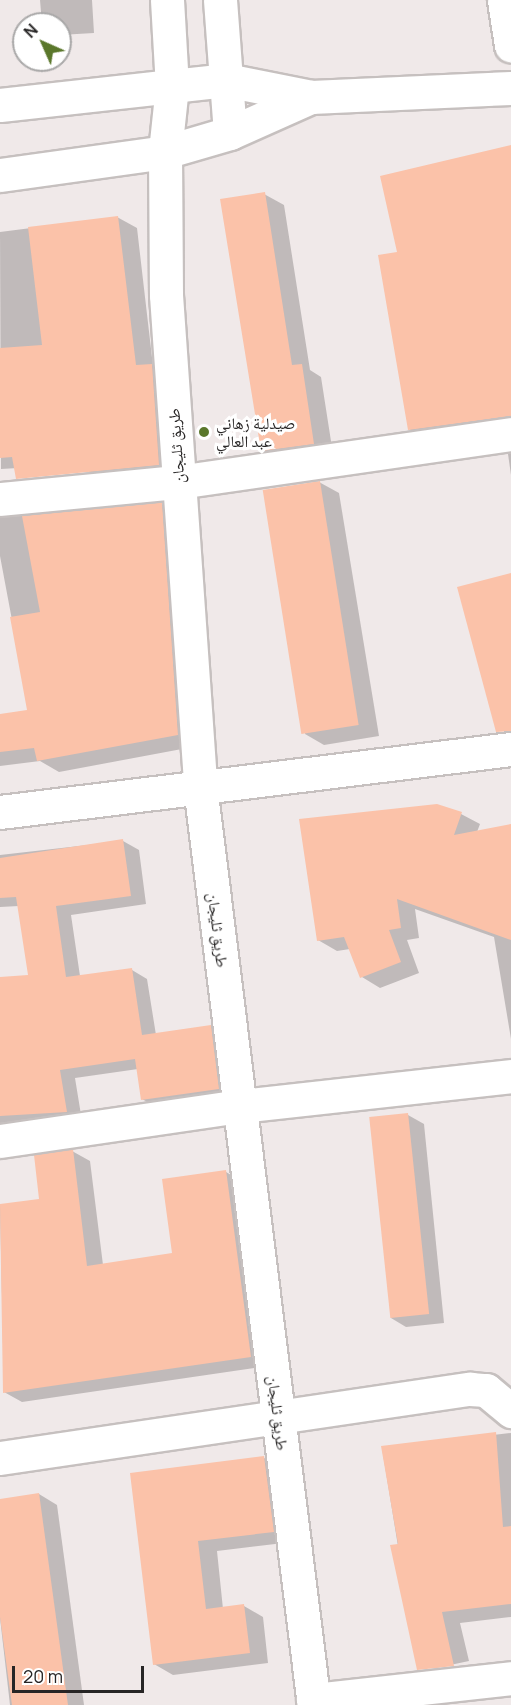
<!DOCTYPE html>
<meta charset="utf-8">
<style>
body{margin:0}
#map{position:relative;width:511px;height:1705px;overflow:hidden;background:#f0e9e9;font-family:Manrope,"Noto Naskh Arabic",sans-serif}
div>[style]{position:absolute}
.shadow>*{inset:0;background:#0003}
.building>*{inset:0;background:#fbc2a9;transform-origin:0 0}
.roads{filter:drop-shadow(2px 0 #c6c0bf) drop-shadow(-2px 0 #c6c0bf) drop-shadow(0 2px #c6c0bf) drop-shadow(0 -2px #c6c0bf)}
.minor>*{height:33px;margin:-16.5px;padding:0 16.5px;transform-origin:16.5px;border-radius:16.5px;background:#fff}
.major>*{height:33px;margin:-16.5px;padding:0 16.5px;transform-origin:16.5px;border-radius:16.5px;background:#fff}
.dots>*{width:16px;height:16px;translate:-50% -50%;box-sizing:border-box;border:3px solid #fff;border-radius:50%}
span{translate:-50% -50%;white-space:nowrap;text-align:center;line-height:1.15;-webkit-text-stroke:6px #fff;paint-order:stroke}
.poi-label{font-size:16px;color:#272525}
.left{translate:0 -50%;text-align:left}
.street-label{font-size:16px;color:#272525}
.north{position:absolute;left:12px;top:12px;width:60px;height:60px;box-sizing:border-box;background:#fff;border:2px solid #a9a8a8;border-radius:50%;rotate:315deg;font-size:16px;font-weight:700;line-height:24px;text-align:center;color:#272525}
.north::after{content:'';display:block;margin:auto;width:21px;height:27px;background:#5a772b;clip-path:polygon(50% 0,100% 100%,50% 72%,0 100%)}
.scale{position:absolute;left:12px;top:1666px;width:132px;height:27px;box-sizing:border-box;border:3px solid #272525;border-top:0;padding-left:8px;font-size:18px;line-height:21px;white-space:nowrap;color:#272525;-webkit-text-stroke:4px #fff;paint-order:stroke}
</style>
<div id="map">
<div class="shadow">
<div style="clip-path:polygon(40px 0,92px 0,94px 33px,60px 35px,60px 24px,42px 24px)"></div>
<div style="clip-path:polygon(511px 147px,511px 428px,428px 440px,409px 429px,399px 253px)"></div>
<div style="clip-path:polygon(264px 194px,284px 205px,310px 370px,321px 377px,333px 454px,282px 462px,262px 450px)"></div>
<div style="clip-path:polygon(117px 217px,137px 228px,153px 366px,171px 377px,178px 475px,107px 482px,88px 471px,87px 464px,1px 469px,0 232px)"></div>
<div style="clip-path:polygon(511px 453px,511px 475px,508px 454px)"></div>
<div style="clip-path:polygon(319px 482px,339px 493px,379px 736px,324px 745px,305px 734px)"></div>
<div style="clip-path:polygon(161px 504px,182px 516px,198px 746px,59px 772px,40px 761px,0 766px,0 715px,29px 711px,0 556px,0 516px)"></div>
<div style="clip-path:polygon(461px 814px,480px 824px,477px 832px,511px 826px,511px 1039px,494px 937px,415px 909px,419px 938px,407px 940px,419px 973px,380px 988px,362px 977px,350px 949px,337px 951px,318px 940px)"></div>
<div style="clip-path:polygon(123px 841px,139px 850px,146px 904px,71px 915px,80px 976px,132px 970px,147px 979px,156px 1035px,210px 1026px,226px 1036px,234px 1097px,158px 1108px,142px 1099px,138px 1069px,75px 1078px,82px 1121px,0 1127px,0 978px,30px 977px,19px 906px,0 907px,0 855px)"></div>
<div style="clip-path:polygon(408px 1115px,424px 1124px,444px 1323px,406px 1327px,391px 1318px)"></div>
<div style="clip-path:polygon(72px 1151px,90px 1161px,103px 1265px,174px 1255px,226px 1172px,243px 1182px,268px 1366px,22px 1402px,4px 1392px,0 1206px,41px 1200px)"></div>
<div style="clip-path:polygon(511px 1433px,511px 1617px,460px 1623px,469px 1661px,436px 1668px,416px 1657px,382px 1448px)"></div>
<div style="clip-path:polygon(264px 1458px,283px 1468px,292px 1542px,217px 1551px,223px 1609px,244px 1606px,263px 1617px,268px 1663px,173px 1675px,154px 1664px,132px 1474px)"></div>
<div style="clip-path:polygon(39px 1494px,57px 1505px,84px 1705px,10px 1705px,0 1618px,0 1500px)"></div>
</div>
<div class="building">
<div style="clip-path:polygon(511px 145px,511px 416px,408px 430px,378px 255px,397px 252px,380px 176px)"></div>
<div style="clip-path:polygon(265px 192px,292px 365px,302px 364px,314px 444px,261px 451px,220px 199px)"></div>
<div style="clip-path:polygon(118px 216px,136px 365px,152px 364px,159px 465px,16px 479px,12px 457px,0 458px,0 348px,42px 345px,28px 227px)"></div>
<div style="left:320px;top:481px;width:247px;height:58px;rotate:81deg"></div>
<div style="clip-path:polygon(162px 502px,178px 735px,37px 761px,34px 748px,0 752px,0 714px,27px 710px,10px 617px,40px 612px,22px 516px)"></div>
<div style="clip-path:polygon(511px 573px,511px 731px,496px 732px,457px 587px)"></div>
<div style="clip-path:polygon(437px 804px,462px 812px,454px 835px,511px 824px,511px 940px,397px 899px,401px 928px,389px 930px,401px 962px,360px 978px,344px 937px,317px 941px,299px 819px)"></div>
<div style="clip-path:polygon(123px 839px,131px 896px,56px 906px,66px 977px,132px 968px,142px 1035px,211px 1025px,219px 1089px,141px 1100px,135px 1059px,60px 1070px,67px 1112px,0 1116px,0 977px,28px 975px,16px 897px,0 898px,0 858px)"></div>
<div style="left:408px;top:1113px;width:202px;height:39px;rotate:84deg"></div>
<div style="clip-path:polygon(73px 1149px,87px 1266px,172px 1253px,162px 1179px,226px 1170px,251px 1357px,3px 1393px,0 1204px,39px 1199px,34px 1155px)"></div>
<div style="clip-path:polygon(496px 1432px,503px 1527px,511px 1526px,511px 1604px,442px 1612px,454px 1666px,417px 1670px,390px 1545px,398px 1544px,381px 1446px)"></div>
<div style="clip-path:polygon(264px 1456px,274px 1532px,198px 1541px,206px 1609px,244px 1604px,250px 1653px,153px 1665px,130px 1473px)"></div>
<div style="clip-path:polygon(39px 1493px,68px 1705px,12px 1705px,0 1617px,0 1499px)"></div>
</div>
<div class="roads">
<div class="minor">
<div style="left:167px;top:0;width:86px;rotate:86.7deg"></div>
<div style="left:172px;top:86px;width:54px;rotate:-6.3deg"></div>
<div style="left:226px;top:80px;width:87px;rotate:11.3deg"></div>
<div style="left:311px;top:97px;width:200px;rotate:-2.6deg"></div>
<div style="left:220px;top:0;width:133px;rotate:85.7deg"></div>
<div style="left:504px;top:0;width:46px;rotate:81.2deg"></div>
<div style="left:165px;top:152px;width:68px;rotate:-16.3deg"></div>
<div style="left:230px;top:133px;width:89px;rotate:-24deg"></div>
<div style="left:0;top:499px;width:179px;rotate:-5.5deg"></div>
<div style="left:178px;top:482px;width:336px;rotate:-8.2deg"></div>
<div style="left:0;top:812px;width:515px;rotate:-7.03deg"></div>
<div style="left:0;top:1141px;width:243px;rotate:-8.3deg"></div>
<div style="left:240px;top:1106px;width:273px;rotate:-6.3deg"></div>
<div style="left:0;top:1458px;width:475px;rotate:-8.4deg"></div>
<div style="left:470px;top:1389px;width:16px;rotate:4deg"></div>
<div style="left:486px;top:1390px;width:33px;rotate:40deg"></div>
<div style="left:313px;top:1700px;width:199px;rotate:-6.3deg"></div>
</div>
<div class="major">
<div style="left:0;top:105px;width:173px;rotate:-6.3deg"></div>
<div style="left:172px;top:86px;width:66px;rotate:96.1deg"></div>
<div style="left:165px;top:152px;width:143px;rotate:89.6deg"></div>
<div style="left:166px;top:295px;width:492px;rotate:86deg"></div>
<div style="left:200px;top:786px;width:926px;rotate:82.93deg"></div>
<div style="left:0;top:175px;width:167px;rotate:-7.9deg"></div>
</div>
</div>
<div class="dots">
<div style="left:204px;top:432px;background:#5a772b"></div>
</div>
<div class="poi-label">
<span class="left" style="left:216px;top:432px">صيدلية زهاني<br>عبد العالي</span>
</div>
<div class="street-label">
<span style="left:176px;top:446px;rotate:-94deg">طريق ثليجان</span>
<span style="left:218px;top:930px;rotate:83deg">طريق ثليجان</span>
<span style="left:278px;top:1413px;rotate:83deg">طريق ثليجان</span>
</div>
<div class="north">N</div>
<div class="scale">20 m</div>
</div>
